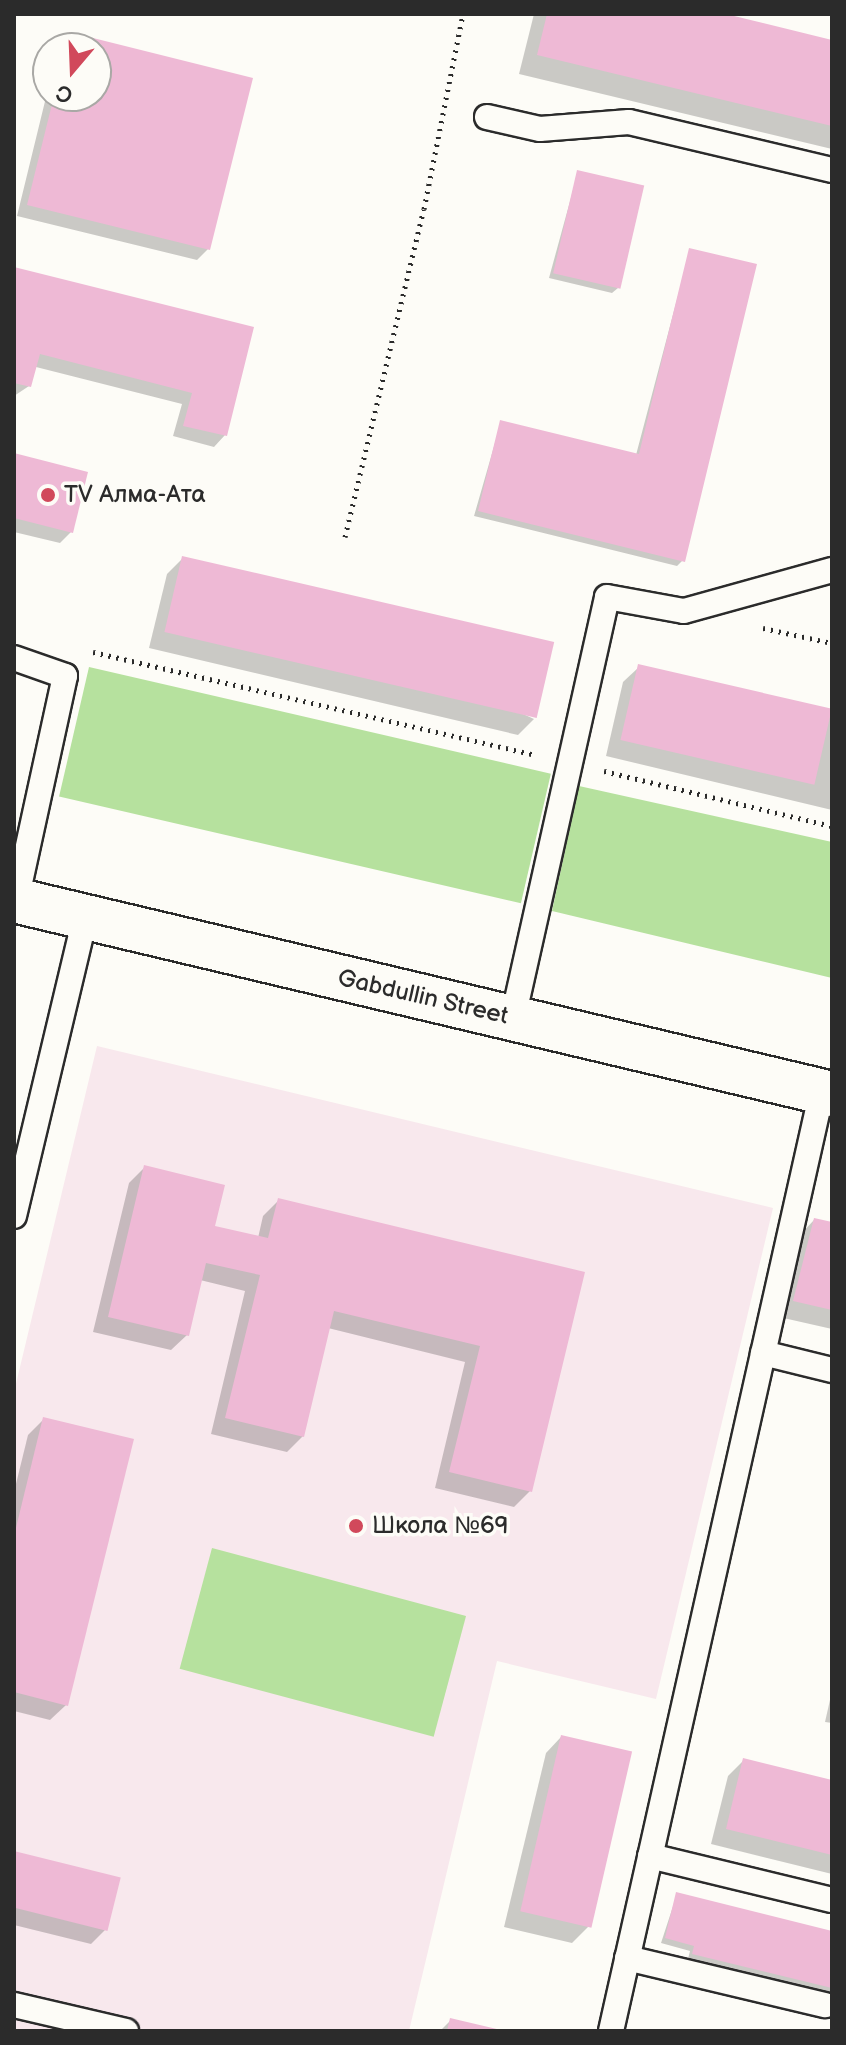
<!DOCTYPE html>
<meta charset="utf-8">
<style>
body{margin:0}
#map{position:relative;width:846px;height:2045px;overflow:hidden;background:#fdfcf7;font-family:"Balsamiq Sans",sans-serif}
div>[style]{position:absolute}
.built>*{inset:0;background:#f8e8ed}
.green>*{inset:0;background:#b6e19e;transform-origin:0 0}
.shadow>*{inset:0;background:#0003}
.building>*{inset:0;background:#eeb9d5;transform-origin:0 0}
.path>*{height:5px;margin-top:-2.5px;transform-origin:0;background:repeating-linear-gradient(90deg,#2b2b2b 0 2px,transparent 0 8px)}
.roads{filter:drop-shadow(2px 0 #2b2b2b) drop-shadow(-2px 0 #2b2b2b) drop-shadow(0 2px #2b2b2b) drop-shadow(0 -2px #2b2b2b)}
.lane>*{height:24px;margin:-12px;padding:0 12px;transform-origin:12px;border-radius:12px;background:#fdfcf7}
.street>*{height:44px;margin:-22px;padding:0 22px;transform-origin:22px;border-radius:22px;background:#fdfcf7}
.dots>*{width:22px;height:22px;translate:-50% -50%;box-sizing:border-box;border:4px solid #fdfcf7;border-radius:50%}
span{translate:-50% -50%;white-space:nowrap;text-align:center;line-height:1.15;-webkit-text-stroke:7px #fdfcf7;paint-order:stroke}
.poi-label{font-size:24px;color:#2b2b2b}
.left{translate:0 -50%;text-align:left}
.street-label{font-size:24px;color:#2b2b2b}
.frame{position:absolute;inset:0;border:16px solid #2b2b2b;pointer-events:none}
.north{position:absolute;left:32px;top:32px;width:80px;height:80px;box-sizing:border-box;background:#fdfcf7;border:2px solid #a9a8a5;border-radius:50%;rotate:199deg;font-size:22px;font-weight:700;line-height:32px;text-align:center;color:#2b2b2b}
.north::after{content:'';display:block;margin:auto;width:28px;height:36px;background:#d1495b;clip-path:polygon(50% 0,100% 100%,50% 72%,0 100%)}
</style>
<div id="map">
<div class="built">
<div style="clip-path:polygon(97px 1046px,773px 1208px,656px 1699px,497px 1661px,409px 2031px,14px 2031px,14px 1392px)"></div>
</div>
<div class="green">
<div style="left:89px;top:667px;width:474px;height:133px;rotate:13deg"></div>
<div style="clip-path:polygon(579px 786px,832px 842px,832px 978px,552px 911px)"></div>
<div style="left:212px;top:1548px;width:263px;height:125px;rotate:15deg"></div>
</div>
<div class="shadow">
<div style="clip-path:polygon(534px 14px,717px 14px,832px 42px,832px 149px,519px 74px)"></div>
<div style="clip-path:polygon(70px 35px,250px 79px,208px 249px,197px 260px,17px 216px,48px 89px,48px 96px,96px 96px,96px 48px,58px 48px)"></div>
<div style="clip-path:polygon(578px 172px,618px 288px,612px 293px,549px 278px)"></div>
<div style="clip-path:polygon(690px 250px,683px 560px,677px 566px,474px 516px,501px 422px,636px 455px)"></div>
<div style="clip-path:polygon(14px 269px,251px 328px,225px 435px,214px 447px,173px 436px,182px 404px,36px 367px,29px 386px,14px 396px)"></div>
<div style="clip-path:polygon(14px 455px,71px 532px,60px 543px,14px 532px)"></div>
<div style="clip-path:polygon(183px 558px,534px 719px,518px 735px,149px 648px,167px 574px)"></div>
<div style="clip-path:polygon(639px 667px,832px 713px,832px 810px,606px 756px,623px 682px)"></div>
<div style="clip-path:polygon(145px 1167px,213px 1227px,258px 1238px,263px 1216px,279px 1200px,583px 1273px,530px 1491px,514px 1507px,435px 1488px,465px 1362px,328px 1328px,303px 1436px,287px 1452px,211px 1434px,245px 1291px,200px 1280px,187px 1335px,171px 1350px,93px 1332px,129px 1183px)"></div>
<div style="clip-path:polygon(814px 1220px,832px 1224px,832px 1329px,779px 1317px,799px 1236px)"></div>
<div style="clip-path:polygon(44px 1419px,66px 1705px,50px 1720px,14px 1711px,14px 1492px,28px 1435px)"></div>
<div style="clip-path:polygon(832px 1691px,832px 1723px,825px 1722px)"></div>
<div style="clip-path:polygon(561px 1737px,588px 1927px,572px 1943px,504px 1927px,546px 1753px)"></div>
<div style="clip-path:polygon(744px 1760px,832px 1782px,832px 1874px,711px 1844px,728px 1776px)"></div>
<div style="clip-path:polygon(14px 1853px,107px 1928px,91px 1944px,14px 1925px)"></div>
<div style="clip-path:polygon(677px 1894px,832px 1933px,832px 1995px,688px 1959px,690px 1951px,661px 1943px)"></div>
<div style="clip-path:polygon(451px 2020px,497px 2031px,440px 2031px)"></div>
</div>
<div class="building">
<div style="clip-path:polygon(547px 14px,726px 14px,832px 40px,832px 126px,537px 55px)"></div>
<div style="clip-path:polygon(69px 32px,253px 78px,210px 250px,27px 205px,54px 96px,96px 96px,96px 48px,66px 48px)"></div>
<div style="left:577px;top:170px;width:69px;height:106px;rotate:13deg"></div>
<div style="clip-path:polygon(689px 248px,757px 264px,685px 562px,478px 511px,500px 420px,639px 454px)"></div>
<div style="clip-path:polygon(14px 267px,254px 327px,227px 436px,183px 426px,192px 393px,40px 354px,31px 387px,14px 383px)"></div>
<div style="clip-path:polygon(14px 453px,88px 472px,73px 533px,14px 518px)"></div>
<div style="left:182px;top:556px;width:382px;height:78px;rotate:13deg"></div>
<div style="left:638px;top:664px;width:199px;height:78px;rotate:13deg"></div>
<div style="clip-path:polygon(144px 1165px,225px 1185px,215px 1226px,268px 1238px,278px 1198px,585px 1272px,532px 1492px,449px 1472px,480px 1346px,334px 1311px,304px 1437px,225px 1418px,260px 1275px,206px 1263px,189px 1336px,108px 1317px)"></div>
<div style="clip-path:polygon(814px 1218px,832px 1222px,832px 1310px,793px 1301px)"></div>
<div style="clip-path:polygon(43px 1417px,134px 1439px,68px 1706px,14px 1692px,14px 1536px)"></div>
<div style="left:561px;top:1735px;width:73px;height:181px;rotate:13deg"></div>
<div style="clip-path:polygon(743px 1758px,832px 1780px,832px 1855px,726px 1829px)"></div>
<div style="left:14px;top:1851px;width:110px;height:55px;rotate:14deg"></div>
<div style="clip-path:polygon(676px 1892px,832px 1931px,832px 1988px,692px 1954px,694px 1946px,665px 1938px)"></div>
<div style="clip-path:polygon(450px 2018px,501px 2030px,501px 2031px,447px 2031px)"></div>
</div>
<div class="path">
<div style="left:345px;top:537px;width:337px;rotate:-76.5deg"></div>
<div style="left:424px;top:209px;width:199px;rotate:-78.7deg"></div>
<div style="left:763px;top:628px;width:71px;rotate:12.3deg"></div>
<div style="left:93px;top:652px;width:454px;rotate:13.1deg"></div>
<div style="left:604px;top:771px;width:235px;rotate:13.6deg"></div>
</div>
<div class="roads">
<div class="lane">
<div style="left:487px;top:117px;width:54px;rotate:12.8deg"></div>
<div style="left:540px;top:129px;width:89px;rotate:-4.5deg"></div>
<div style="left:629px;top:122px;width:209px;rotate:13.3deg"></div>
<div style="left:14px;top:658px;width:54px;rotate:19.4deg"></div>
<div style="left:65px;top:676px;width:230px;rotate:102.3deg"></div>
<div style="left:513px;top:1018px;width:431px;rotate:-77.4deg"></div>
<div style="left:607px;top:597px;width:78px;rotate:10.3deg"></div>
<div style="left:684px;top:611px;width:154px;rotate:-15.5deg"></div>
<div style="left:14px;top:1216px;width:307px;rotate:-76.6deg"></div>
<div style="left:763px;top:1353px;width:71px;rotate:13.8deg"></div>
<div style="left:650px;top:1856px;width:187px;rotate:13.6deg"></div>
<div style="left:627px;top:1958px;width:204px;rotate:13.4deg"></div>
<div style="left:14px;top:2005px;width:115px;rotate:13.1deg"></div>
<div style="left:611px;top:2031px;width:963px;rotate:-77.35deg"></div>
</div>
<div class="street">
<div style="left:14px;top:900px;width:841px;rotate:13.34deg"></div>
</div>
</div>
<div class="dots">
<div style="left:48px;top:495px;background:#d1495b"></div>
<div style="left:356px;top:1526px;background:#d1495b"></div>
</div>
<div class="poi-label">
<span class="left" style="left:64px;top:495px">ТV Алма-Ата</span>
<span class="left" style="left:372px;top:1526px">Школа №69</span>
</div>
<div class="street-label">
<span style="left:423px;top:997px;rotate:13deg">Gabdullin Street</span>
</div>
<div class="frame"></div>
<div class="north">С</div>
</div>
